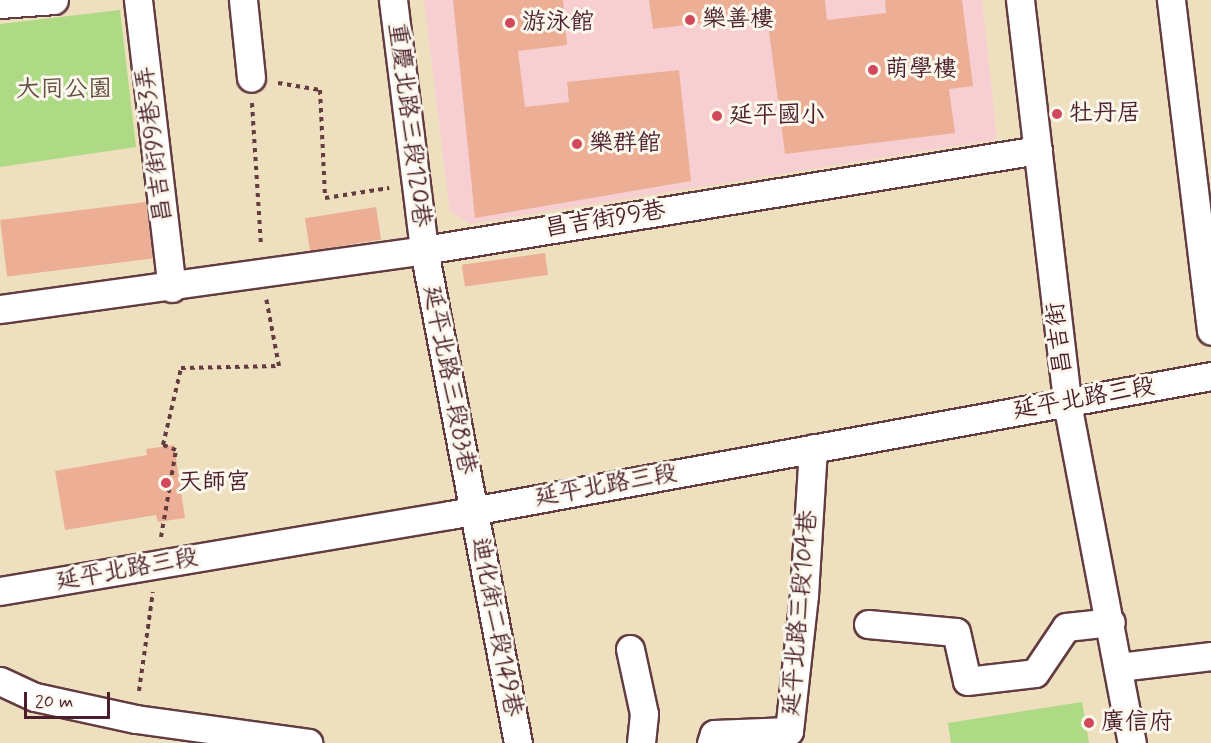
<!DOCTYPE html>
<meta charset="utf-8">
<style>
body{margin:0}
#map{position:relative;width:1211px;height:743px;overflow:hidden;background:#eee0be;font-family:Mynerve,"LXGW WenKai TC",sans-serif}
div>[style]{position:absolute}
.built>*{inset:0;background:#f7cfd2}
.green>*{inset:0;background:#aed985}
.building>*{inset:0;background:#ecaf95;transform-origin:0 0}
.path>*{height:4px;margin-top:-2px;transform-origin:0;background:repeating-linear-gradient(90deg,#633c41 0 4.5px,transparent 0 9px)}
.roads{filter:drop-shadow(2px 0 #633c41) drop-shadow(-2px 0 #633c41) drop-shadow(0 2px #633c41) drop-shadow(0 -2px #633c41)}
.minor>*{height:27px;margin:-13.5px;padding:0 13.5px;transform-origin:13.5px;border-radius:13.5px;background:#fff}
.dots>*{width:16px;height:16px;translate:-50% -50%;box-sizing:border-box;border:3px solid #fbf7ec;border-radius:50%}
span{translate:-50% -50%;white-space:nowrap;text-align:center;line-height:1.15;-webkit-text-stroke:6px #fbf7ec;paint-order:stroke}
.poi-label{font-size:24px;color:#4a1f2b}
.left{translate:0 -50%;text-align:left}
.park-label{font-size:24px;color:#634e42}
.street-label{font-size:24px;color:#4a1f2b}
.scale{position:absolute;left:24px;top:692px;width:86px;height:27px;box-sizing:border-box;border:3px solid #4a1f2b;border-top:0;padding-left:8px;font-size:18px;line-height:21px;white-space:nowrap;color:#4a1f2b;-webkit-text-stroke:4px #fbf7ec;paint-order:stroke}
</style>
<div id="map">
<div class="built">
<div style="clip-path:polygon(424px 0,982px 0,997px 139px,470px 224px,450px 211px)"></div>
</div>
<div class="green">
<div style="clip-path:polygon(120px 10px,136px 147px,0 167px,0 24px)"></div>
<div style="clip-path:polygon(1082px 702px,1089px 743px,951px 743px,948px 723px)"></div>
</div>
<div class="building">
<div style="clip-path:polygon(453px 0,563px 0,567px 45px,518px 51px,525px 107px,569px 102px,567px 82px,679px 70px,691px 181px,475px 218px)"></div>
<div style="clip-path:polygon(649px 0,825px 0,827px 20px,886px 13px,885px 0,962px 0,973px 86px,949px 89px,955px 133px,785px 154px,767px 15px,653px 29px)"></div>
<div style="left:146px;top:202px;width:57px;height:147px;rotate:83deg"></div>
<div style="left:376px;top:207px;width:33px;height:72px;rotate:81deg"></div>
<div style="left:545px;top:253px;width:22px;height:84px;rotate:82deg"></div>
<div style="clip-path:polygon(174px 445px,185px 518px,158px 522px,156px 515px,65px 530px,55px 471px,147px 455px,146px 449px)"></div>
</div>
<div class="path">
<div style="left:278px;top:83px;width:43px;rotate:9.5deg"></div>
<div style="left:320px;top:90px;width:108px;rotate:87.3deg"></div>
<div style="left:325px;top:198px;width:65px;rotate:-8.9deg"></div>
<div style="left:252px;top:103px;width:142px;rotate:86.4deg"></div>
<div style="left:161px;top:537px;width:88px;rotate:-80.2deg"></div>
<div style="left:176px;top:450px;width:14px;rotate:-159deg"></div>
<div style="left:163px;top:445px;width:79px;rotate:-76.8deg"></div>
<div style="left:181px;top:368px;width:98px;rotate:-1.2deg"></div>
<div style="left:279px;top:366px;width:69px;rotate:-100.8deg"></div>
<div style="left:139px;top:691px;width:100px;rotate:-82deg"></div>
</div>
<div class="roads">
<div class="minor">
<div style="left:138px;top:0;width:290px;rotate:83.3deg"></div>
<div style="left:243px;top:0;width:78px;rotate:84.1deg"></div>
<div style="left:393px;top:0;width:252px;rotate:82.9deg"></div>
<div style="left:424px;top:250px;width:502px;rotate:79.21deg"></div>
<div style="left:1020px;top:0;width:406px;rotate:83.3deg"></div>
<div style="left:1067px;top:403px;width:346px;rotate:79.2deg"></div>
<div style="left:1171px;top:0;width:333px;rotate:83.1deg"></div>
<div style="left:0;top:4px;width:54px;rotate:-4.2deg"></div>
<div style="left:0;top:309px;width:428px;rotate:-7.9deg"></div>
<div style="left:424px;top:250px;width:622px;rotate:-9.25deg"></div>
<div style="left:0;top:591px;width:456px;rotate:-9.6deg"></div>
<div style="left:450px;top:515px;width:774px;rotate:-10.35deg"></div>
<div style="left:868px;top:624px;width:88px;rotate:5.2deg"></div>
<div style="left:956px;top:632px;width:50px;rotate:77.3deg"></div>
<div style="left:967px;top:681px;width:68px;rotate:-6.7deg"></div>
<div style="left:1035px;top:673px;width:55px;rotate:-56deg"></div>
<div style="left:1066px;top:627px;width:45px;rotate:-6.3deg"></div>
<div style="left:630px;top:649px;width:66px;rotate:77.8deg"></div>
<div style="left:644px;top:714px;width:29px;rotate:96deg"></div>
<div style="left:1119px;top:667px;width:93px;rotate:-6.8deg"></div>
<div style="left:0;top:681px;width:38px;rotate:25deg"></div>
<div style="left:35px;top:697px;width:103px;rotate:12.3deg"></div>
<div style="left:136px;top:719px;width:174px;rotate:7.9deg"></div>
<div style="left:711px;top:743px;width:9px;rotate:-72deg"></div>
<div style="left:714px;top:734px;width:75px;rotate:-2.3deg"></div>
<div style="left:789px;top:731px;width:137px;rotate:-83.7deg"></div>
<div style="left:804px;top:595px;width:147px;rotate:-86.5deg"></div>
</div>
</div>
<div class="dots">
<div style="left:690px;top:20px;background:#d1495b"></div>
<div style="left:510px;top:23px;background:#d1495b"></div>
<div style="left:873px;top:70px;background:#d1495b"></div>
<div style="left:1057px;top:114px;background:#d1495b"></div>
<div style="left:717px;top:116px;background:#d1495b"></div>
<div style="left:577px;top:144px;background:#d1495b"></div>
<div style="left:166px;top:483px;background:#d1495b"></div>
<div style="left:1089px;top:723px;background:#d1495b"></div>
</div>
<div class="poi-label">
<span class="left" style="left:702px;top:20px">樂善樓</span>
<span class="left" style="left:522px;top:23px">游泳館</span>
<span class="left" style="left:885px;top:70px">萌學樓</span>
<span class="left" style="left:1069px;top:114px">牡丹居</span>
<span class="left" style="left:729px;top:116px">延平國小</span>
<span class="left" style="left:589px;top:144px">樂群館</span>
<span class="left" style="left:178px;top:483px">天師宮</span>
<span class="left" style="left:1101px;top:723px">廣信府</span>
</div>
<div class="park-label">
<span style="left:64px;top:90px">大同公園</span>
</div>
<div class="street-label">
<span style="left:409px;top:125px;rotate:83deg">重慶北路三段120巷</span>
<span style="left:155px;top:144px;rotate:-97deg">昌吉街99巷3弄</span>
<span style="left:605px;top:220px;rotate:-9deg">昌吉街99巷</span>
<span style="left:1060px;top:338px;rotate:-97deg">昌吉街</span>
<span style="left:449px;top:380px;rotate:79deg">延平北路三段83巷</span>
<span style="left:1084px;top:399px;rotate:-10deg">延平北路三段</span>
<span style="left:606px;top:486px;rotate:-10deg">延平北路三段</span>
<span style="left:127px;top:570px;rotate:-10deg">延平北路三段</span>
<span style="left:800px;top:613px;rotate:-85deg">延平北路三段104巷</span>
<span style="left:496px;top:627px;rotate:79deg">迪化街二段149巷</span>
</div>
<div class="scale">20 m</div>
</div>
